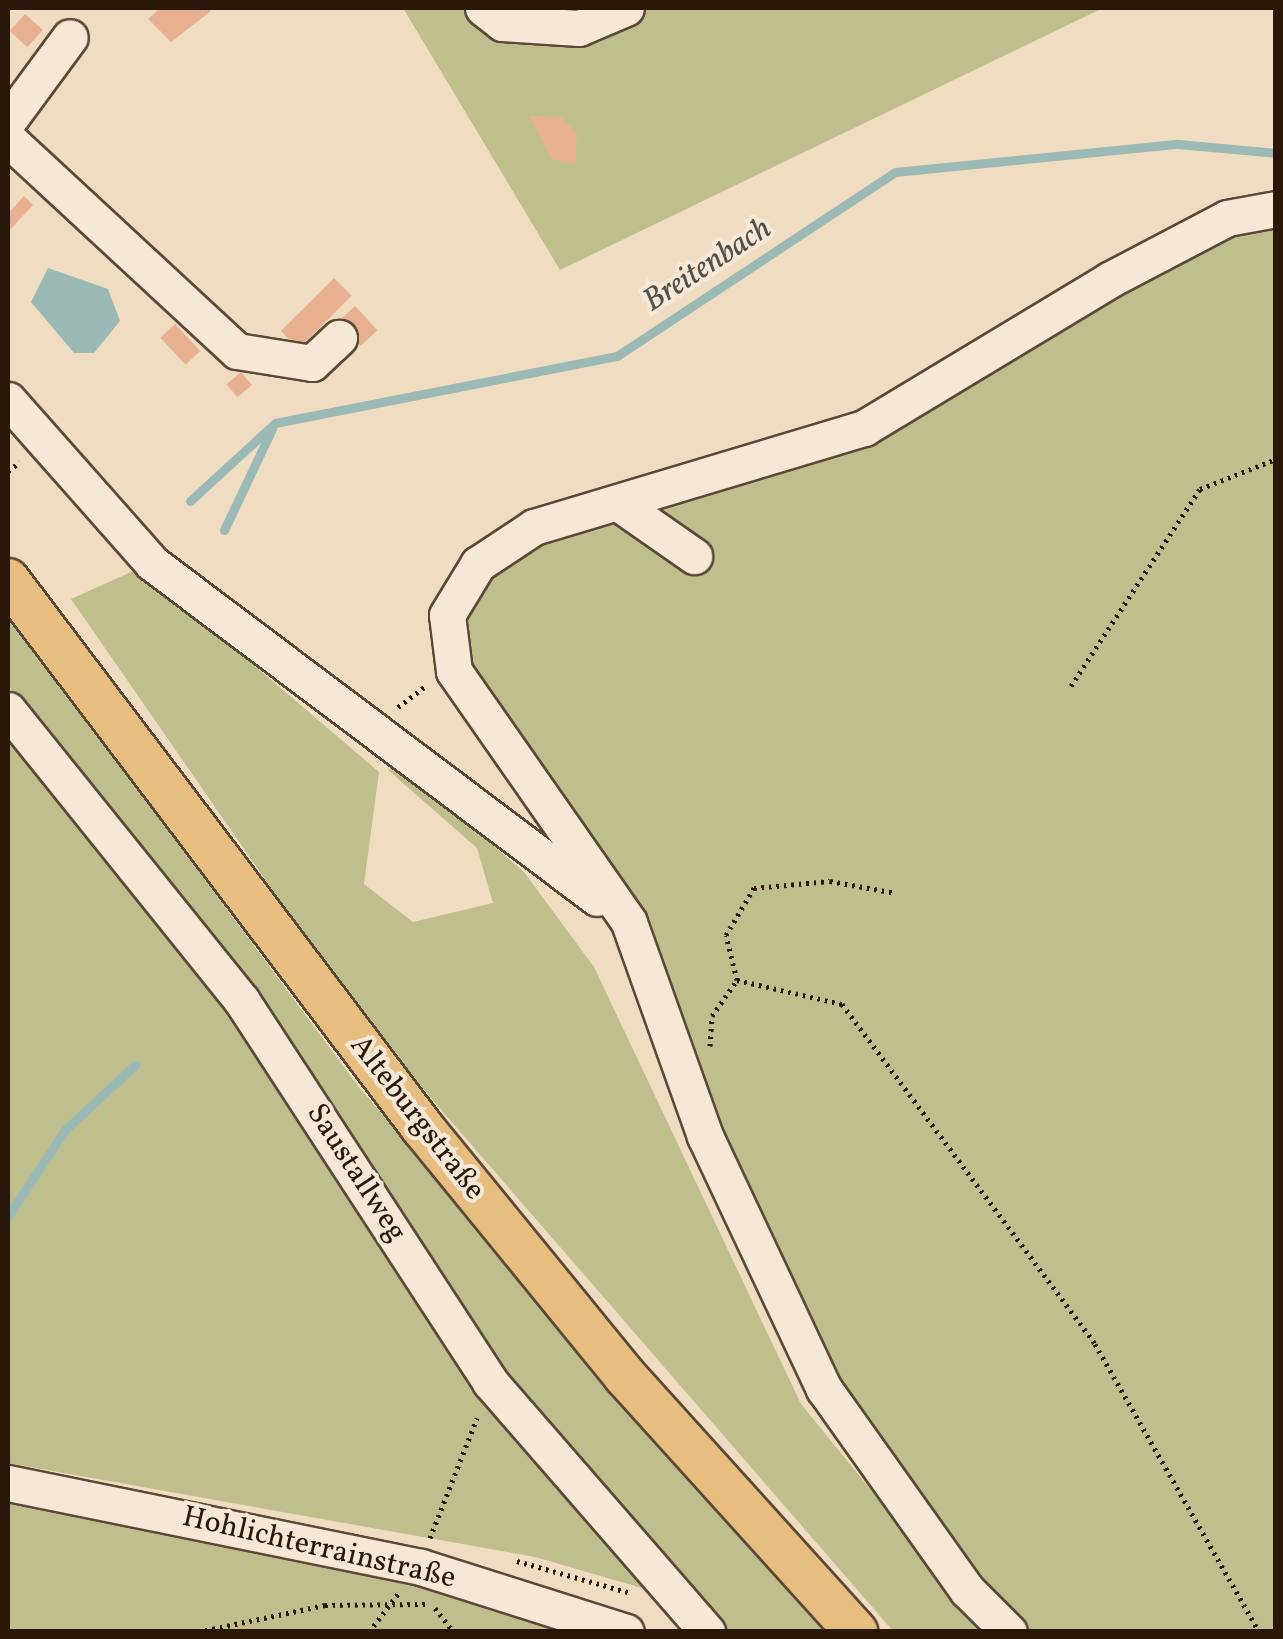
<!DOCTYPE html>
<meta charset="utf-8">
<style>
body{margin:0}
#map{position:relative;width:1283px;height:1639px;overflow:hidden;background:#f0dcc0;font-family:Vollkorn,serif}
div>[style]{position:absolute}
.green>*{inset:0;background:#bfbf8e}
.water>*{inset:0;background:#9bbab6}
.stream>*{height:9px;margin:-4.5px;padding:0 4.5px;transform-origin:4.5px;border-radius:4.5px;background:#9bbab6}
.building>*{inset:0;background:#e7b191;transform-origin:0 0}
.path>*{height:5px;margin-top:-2.5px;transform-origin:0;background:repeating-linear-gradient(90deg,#291809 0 2.5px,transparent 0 7.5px)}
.roads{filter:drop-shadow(2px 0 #5b4937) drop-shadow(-2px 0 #5b4937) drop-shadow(0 2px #5b4937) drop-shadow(0 -2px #5b4937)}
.minor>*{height:35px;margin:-17.5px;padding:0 17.5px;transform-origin:17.5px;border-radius:17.5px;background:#f5e8d6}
.major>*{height:42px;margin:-21px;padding:0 21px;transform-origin:21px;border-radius:21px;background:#e8be80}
span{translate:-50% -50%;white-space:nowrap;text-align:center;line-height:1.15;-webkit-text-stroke:8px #f5e8d6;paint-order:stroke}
.street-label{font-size:30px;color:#291809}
.water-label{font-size:32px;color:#515146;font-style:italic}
.frame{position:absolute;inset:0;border:10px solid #291809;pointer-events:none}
</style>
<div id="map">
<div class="green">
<div style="clip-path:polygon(403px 8px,1103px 8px,560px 270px)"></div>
<div style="clip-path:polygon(1275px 209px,1275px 1631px,1009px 1631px,824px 1389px,629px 922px,495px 738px,447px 615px,478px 564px,864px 428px)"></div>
<div style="clip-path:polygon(140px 568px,379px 772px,364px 884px,413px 922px,493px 903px,477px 848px,388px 770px,398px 763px,524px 872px,594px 967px,801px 1404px,986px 1631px,893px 1631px,359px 1015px,71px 599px)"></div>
<div style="clip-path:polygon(8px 614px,358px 1086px,824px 1631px,723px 1631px,494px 1357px,8px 685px)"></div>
<div style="clip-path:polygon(8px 730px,205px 970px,506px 1416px,642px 1588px,535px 1557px,8px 1463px)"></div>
<div style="clip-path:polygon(8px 1483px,95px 1496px,607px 1631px,8px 1631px)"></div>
</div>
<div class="water">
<div style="clip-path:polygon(48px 268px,108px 289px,120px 321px,94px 353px,74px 353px,31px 302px)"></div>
</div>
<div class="stream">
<div style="left:190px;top:501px;width:115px;rotate:-42.5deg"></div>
<div style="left:275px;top:423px;width:349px;rotate:-11.1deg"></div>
<div style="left:617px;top:356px;width:333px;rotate:-33.5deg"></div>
<div style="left:895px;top:172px;width:284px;rotate:-5.7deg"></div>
<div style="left:1178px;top:144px;width:98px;rotate:5.2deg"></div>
<div style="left:224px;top:530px;width:112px;rotate:-64.6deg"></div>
<div style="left:8px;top:1216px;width:103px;rotate:-56.5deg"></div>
<div style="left:65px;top:1130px;width:96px;rotate:-42.9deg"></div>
</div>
<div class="building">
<div style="clip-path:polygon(160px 8px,208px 8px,211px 11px,171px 42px,148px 19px)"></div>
<div style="left:25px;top:14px;width:24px;height:23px;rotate:42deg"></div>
<div style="clip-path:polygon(529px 116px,561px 117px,577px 134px,575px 165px,552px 159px)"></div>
<div style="clip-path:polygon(24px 196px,33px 205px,8px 232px,8px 214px)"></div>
<div style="left:334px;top:278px;width:25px;height:75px;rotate:45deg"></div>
<div style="left:355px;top:306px;width:33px;height:23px;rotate:47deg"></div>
<div style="left:175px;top:324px;width:37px;height:20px;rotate:47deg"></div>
<div style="left:241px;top:372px;width:17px;height:19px;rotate:50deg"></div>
</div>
<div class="path">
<div style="left:8px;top:471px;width:15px;rotate:-37deg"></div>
<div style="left:1071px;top:686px;width:235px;rotate:-56.8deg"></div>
<div style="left:1200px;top:489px;width:82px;rotate:-21.5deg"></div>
<div style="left:398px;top:707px;width:34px;rotate:-37deg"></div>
<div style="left:737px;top:980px;width:46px;rotate:-103.7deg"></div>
<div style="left:726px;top:935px;width:55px;rotate:-59.2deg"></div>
<div style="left:754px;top:888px;width:76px;rotate:-5.3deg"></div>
<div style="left:830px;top:881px;width:67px;rotate:10.3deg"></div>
<div style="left:710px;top:1046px;width:30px;rotate:-86deg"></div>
<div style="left:712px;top:1016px;width:44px;rotate:-55.2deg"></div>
<div style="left:737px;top:980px;width:108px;rotate:12.9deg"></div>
<div style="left:842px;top:1004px;width:424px;rotate:53.3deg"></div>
<div style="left:1095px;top:1344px;width:331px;rotate:60.3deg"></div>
<div style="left:430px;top:1538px;width:129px;rotate:-68.6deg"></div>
<div style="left:517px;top:1561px;width:118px;rotate:15.7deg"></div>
<div style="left:435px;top:1608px;width:31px;rotate:52deg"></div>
<div style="left:20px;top:1632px;width:8px"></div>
<div style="left:198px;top:1632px;width:130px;rotate:-12deg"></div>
<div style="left:325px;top:1605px;width:100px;rotate:-0.6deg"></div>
<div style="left:369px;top:1632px;width:48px;rotate:-52.7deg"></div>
</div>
<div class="roads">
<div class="minor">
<div style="left:483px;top:8px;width:24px;rotate:38deg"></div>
<div style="left:502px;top:23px;width:77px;rotate:3.7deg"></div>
<div style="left:579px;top:28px;width:51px;rotate:-23.1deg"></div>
<div style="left:8px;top:121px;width:104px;rotate:-53.6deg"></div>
<div style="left:8px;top:139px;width:312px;rotate:42.8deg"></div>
<div style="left:237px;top:351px;width:76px;rotate:9.1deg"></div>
<div style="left:312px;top:363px;width:37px;rotate:-43deg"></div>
<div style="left:8px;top:400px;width:217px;rotate:48.5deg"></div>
<div style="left:152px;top:563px;width:557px;rotate:36.97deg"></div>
<div style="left:618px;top:503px;width:93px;rotate:34.9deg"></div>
<div style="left:8px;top:710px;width:373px;rotate:51.2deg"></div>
<div style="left:242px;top:1001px;width:455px;rotate:56.9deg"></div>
<div style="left:490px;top:1382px;width:331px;rotate:49deg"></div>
<div style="left:8px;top:1483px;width:421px;rotate:11.5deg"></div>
<div style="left:421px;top:1567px;width:215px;rotate:17.6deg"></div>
<div style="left:1009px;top:1632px;width:59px;rotate:-135deg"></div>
<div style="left:967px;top:1590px;width:247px;rotate:-125.4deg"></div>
<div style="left:824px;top:1389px;width:280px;rotate:-115.2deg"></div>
<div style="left:705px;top:1136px;width:227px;rotate:-109.6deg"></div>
<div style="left:629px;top:922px;width:306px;rotate:-124.9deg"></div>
<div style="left:454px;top:671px;width:56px;rotate:-97.1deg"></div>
<div style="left:447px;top:615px;width:60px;rotate:-58.7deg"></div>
<div style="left:478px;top:564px;width:67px;rotate:-33.5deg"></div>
<div style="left:534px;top:527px;width:345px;rotate:-16.7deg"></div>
<div style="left:864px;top:428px;width:286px;rotate:-31.1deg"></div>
<div style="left:1109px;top:280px;width:133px;rotate:-27.7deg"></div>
<div style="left:1227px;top:218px;width:50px;rotate:-10.4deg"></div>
</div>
<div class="major">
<div style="left:8px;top:580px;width:686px;rotate:52.88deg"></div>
<div style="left:422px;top:1127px;width:321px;rotate:50.8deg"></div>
<div style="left:625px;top:1376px;width:345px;rotate:47.9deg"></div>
</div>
</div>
<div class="street-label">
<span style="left:417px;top:1118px;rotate:52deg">Alteburgstraße</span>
<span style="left:356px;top:1173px;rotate:57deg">Saustallweg</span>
<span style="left:319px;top:1548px;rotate:13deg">Hohlichterrainstraße</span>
</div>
<div class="water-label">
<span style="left:708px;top:266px;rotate:-33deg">Breitenbach</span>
</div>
<div class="frame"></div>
</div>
